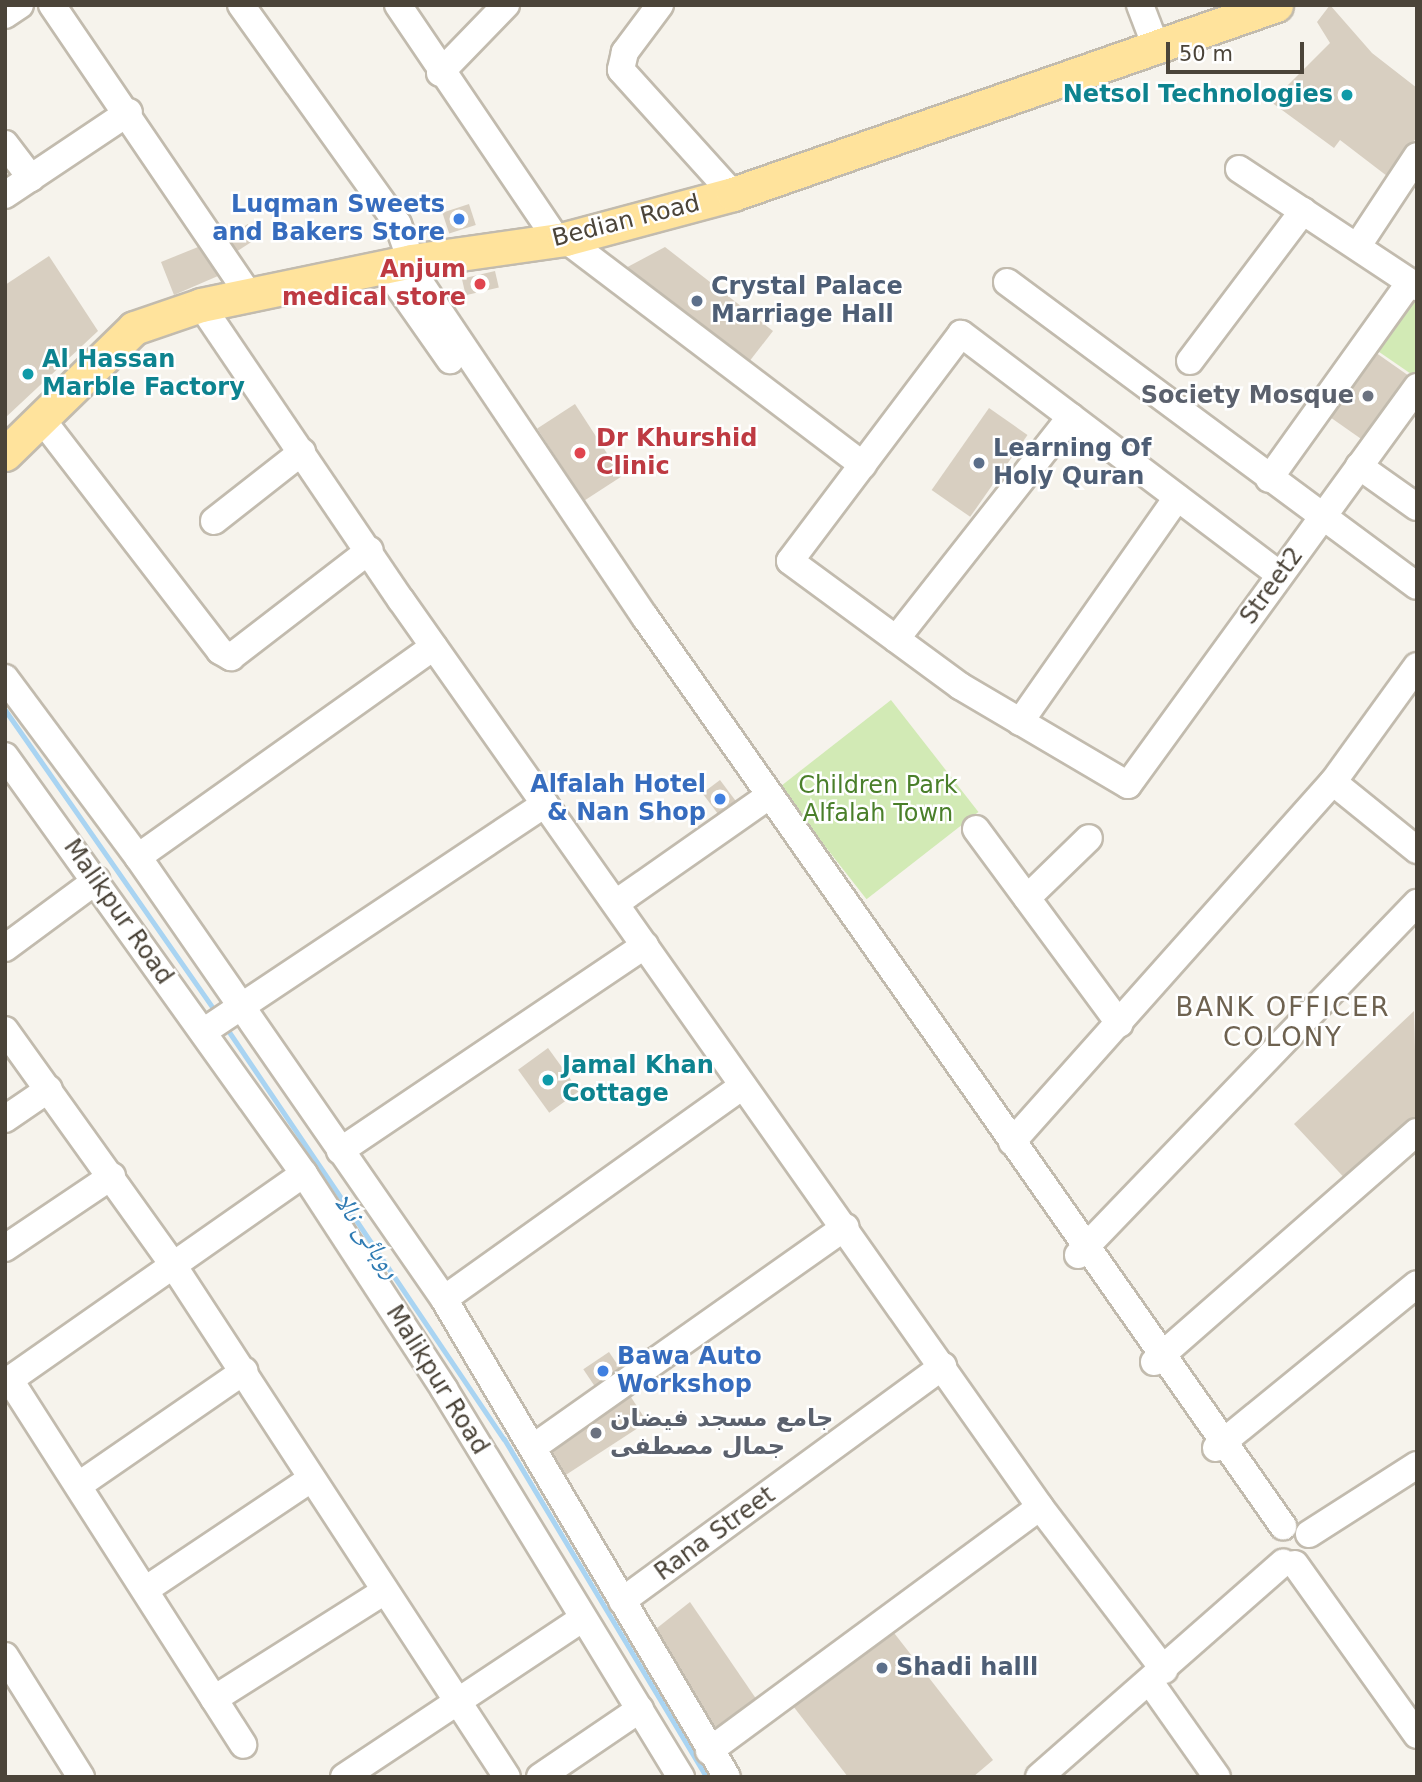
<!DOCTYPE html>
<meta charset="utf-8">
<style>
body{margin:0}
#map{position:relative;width:1422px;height:1782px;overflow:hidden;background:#f6f3ec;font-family:"DejaVu Sans","Noto Naskh Arabic",sans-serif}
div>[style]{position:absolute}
.green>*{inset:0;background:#d2eab5;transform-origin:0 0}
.stream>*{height:5px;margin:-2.5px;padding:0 2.5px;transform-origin:2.5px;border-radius:2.5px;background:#a9d4f2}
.building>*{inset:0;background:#d8cfc1;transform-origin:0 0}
.roads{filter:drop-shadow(2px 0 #c2bbae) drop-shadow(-2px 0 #c2bbae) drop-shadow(0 2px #c2bbae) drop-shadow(0 -2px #c2bbae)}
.minor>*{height:26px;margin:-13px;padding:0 13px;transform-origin:13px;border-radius:13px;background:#fff}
.major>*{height:33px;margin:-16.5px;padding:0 16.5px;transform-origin:16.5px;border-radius:16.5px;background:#ffe39c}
.dots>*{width:19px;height:19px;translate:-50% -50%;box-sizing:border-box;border:4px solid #fff;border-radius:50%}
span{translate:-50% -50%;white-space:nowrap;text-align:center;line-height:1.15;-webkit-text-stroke:5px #fff;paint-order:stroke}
.culture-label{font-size:24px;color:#0d838f;font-weight:700}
.right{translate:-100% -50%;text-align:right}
.left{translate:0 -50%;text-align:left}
.shop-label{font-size:24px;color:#366cbe;font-weight:700}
.street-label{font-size:24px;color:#4b4439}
.health-label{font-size:24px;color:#be3a42;font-weight:700}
.service-label{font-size:24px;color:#4e5e75;font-weight:700}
.worship-label{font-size:24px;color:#5b616d;font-weight:700}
.park-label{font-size:24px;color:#4a7f2a}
.neighbourhood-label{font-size:26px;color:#6e6250;letter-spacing:2px}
.water-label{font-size:26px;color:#2e7ab2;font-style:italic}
.frame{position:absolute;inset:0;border:7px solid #4b4439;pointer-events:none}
.scale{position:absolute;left:1166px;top:42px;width:138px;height:32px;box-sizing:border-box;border:4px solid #4b4439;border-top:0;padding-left:9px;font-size:21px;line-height:24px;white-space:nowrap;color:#4b4439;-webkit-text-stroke:5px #fff;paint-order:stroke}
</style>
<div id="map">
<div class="green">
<div style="clip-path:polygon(1407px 292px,1417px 299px,1417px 378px,1369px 345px)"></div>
<div style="left:891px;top:700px;width:142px;height:142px;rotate:52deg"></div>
</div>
<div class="stream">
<div style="left:5px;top:710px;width:372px;rotate:55.1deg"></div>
<div style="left:225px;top:1026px;width:498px;rotate:56deg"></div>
<div style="left:504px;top:1439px;width:394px;rotate:59.1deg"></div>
</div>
<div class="building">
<div style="clip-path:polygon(1330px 5px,1372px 53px,1417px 88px,1417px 137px,1387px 176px,1340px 140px,1334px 148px,1271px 102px,1330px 43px,1317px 22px)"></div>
<div style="left:469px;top:204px;width:22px;height:28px;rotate:72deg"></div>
<div style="left:248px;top:224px;width:17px;height:25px;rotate:57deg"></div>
<div style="clip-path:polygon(198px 247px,218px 276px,174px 295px,161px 262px)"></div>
<div style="clip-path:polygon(665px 247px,773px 331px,745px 367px,620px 271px)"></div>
<div style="clip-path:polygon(49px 256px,98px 331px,5px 418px,5px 285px)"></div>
<div style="left:495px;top:271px;width:17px;height:34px;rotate:77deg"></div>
<div style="left:1372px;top:350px;width:47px;height:79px;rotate:35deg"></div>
<div style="left:575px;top:404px;width:86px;height:45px;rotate:57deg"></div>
<div style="left:989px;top:408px;width:47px;height:100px;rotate:35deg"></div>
<div style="left:720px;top:780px;width:30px;height:22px;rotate:53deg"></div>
<div style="clip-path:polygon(1414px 1011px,1417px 1125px,1352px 1186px,1294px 1124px)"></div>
<div style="left:548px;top:1048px;width:53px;height:37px;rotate:54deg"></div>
<div style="left:609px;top:1352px;width:25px;height:31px;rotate:56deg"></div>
<div style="left:627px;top:1391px;width:37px;height:98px;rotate:57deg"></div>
<div style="clip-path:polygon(690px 1602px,761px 1706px,713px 1734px,652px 1632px)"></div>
<div style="clip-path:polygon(891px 1629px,993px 1760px,973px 1777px,848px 1777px,793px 1706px)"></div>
</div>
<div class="roads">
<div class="minor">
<div style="left:52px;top:5px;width:352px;rotate:55.8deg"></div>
<div style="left:241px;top:5px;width:269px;rotate:54.4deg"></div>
<div style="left:398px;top:224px;width:57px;rotate:70.6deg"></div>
<div style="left:417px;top:278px;width:409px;rotate:56.1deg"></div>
<div style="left:645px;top:617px;width:1111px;rotate:54.94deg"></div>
<div style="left:398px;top:5px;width:284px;rotate:55.9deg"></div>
<div style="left:660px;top:5px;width:59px;rotate:126.7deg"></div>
<div style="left:625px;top:52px;width:18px;rotate:103deg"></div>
<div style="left:621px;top:70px;width:167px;rotate:47.9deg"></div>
<div style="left:1140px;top:5px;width:42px;rotate:69deg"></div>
<div style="left:5px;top:15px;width:18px;rotate:-34deg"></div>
<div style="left:440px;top:73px;width:95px;rotate:-45.9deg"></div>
<div style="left:5px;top:144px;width:43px;rotate:52.6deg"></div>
<div style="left:1239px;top:169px;width:214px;rotate:33.5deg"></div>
<div style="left:5px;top:195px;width:149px;rotate:-33.8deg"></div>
<div style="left:565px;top:239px;width:374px;rotate:37.2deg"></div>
<div style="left:1359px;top:244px;width:105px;rotate:-56.6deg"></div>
<div style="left:391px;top:265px;width:15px;rotate:79deg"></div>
<div style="left:394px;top:280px;width:98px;rotate:55deg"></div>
<div style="left:1007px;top:282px;width:510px;rotate:36.56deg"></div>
<div style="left:201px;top:305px;width:356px;rotate:55.9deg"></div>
<div style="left:401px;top:600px;width:1109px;rotate:54.83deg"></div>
<div style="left:1040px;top:1507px;width:205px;rotate:52.7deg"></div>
<div style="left:1190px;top:361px;width:188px;rotate:-53deg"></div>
<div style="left:40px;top:417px;width:295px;rotate:52.4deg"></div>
<div style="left:220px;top:651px;width:13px;rotate:29deg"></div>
<div style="left:231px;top:657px;width:175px;rotate:-37.6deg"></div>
<div style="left:1359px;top:466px;width:71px;rotate:35.3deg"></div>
<div style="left:1269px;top:479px;width:242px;rotate:-54.4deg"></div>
<div style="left:214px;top:521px;width:112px;rotate:-38.1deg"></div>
<div style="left:1280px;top:575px;width:400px;rotate:-142.9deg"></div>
<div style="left:961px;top:334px;width:284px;rotate:127deg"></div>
<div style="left:790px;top:561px;width:211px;rotate:36.3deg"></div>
<div style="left:960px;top:686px;width:195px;rotate:30.5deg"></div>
<div style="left:1128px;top:785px;width:492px;rotate:-54deg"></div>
<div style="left:896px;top:639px;width:283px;rotate:-51.8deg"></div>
<div style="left:5px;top:678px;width:223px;rotate:53.4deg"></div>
<div style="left:138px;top:857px;width:538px;rotate:55.3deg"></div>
<div style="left:444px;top:1299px;width:555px;rotate:59.37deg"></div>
<div style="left:1020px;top:722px;width:274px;rotate:-55deg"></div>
<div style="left:5px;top:756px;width:514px;rotate:54.42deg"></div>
<div style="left:304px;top:1174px;width:257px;rotate:56.9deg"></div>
<div style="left:444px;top:1389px;width:455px;rotate:58.6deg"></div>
<div style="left:1333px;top:782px;width:108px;rotate:39deg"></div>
<div style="left:976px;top:829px;width:242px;rotate:53.6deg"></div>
<div style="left:138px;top:857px;width:363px;rotate:-35.4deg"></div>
<div style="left:1027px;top:898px;width:86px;rotate:-44.1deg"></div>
<div style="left:616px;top:903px;width:188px;rotate:-35deg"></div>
<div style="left:5px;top:948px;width:114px;rotate:-36.5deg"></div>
<div style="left:5px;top:1030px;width:289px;rotate:54.4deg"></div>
<div style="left:173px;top:1265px;width:611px;rotate:56.88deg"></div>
<div style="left:203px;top:1032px;width:411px;rotate:-33.7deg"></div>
<div style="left:5px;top:1119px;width:53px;rotate:-34.3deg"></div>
<div style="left:1012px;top:1142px;width:482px;rotate:-48.3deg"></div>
<div style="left:1333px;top:782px;width:143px;rotate:-54.1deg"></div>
<div style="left:340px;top:1151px;width:368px;rotate:-34deg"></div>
<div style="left:5px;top:1248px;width:129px;rotate:-33.9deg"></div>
<div style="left:1078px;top:1255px;width:489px;rotate:-46.1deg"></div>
<div style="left:444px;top:1299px;width:367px;rotate:-35.5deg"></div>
<div style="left:1154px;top:1362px;width:349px;rotate:-41.2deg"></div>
<div style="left:10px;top:1380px;width:433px;rotate:57.4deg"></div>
<div style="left:5px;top:1383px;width:365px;rotate:-35deg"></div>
<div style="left:535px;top:1446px;width:380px;rotate:-35.2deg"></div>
<div style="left:1216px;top:1448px;width:259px;rotate:-39.2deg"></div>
<div style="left:79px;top:1485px;width:201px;rotate:-34.6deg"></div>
<div style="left:1309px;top:1534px;width:128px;rotate:-32.6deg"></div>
<div style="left:1295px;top:1564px;width:210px;rotate:54.5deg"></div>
<div style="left:145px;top:1590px;width:200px;rotate:-33.8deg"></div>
<div style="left:622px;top:1601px;width:398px;rotate:-36.2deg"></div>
<div style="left:5px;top:1656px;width:143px;rotate:57.9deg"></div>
<div style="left:1150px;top:1682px;width:116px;rotate:54.8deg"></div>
<div style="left:214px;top:1699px;width:200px;rotate:-32.3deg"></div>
<div style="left:709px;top:1751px;width:411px;rotate:-36.4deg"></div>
<div style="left:344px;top:1777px;width:286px;rotate:-33.6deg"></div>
<div style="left:540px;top:1777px;width:121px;rotate:-34.2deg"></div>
<div style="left:1039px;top:1777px;width:325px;rotate:-41.3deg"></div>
</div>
<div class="major">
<div style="left:5px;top:454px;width:180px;rotate:-44.3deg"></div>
<div style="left:134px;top:328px;width:71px;rotate:-18.9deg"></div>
<div style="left:201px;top:305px;width:215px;rotate:-11.8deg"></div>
<div style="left:411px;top:261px;width:156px;rotate:-8.1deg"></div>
<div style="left:565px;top:239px;width:174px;rotate:-15deg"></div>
<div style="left:733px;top:194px;width:575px;rotate:-19.19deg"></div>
</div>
</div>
<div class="dots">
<div style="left:1347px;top:95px;background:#0f9aa8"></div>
<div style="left:459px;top:219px;background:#3f7fe0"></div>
<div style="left:480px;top:284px;background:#e0444e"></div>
<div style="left:697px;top:301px;background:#5c6f8a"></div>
<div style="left:28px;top:374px;background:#0f9aa8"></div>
<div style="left:1368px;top:396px;background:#6b7280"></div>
<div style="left:580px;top:453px;background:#e0444e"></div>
<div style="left:979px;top:463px;background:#5c6f8a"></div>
<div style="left:720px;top:799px;background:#3f7fe0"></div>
<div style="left:548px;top:1080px;background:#0f9aa8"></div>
<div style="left:603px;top:1371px;background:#3f7fe0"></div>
<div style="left:596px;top:1433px;background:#6b7280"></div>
<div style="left:882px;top:1668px;background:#5c6f8a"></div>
</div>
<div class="culture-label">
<span class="right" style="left:1333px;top:95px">Netsol Technologies</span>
<span class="left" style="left:42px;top:374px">Al Hassan<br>Marble Factory</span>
<span class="left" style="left:562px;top:1080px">Jamal Khan<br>Cottage</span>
</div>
<div class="shop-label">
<span class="right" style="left:445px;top:219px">Luqman Sweets<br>and Bakers Store</span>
<span class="right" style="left:706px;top:799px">Alfalah Hotel<br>&amp; Nan Shop</span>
<span class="left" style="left:617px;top:1371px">Bawa Auto<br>Workshop</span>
</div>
<div class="street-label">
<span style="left:626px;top:221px;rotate:-14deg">Bedian Road</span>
<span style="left:1272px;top:586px;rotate:-54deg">Street2</span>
<span style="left:118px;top:912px;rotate:55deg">Malikpur Road</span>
<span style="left:437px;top:1380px;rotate:58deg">Malikpur Road</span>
<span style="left:715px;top:1534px;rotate:-36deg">Rana Street</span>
</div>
<div class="health-label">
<span class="right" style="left:466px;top:284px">Anjum<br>medical store</span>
<span class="left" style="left:596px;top:453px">Dr Khurshid<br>Clinic</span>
</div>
<div class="service-label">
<span class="left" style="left:711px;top:301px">Crystal Palace<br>Marriage Hall</span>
<span class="left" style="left:993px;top:463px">Learning Of<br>Holy Quran</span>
<span class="left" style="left:896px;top:1668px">Shadi halll</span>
</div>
<div class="worship-label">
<span class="right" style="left:1354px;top:396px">Society Mosque</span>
<span class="left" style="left:610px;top:1433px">جامع مسجد فیضان<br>جمال مصطفی</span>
</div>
<div class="park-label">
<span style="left:878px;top:800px">Children Park<br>Alfalah Town</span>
</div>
<div class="neighbourhood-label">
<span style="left:1283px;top:1023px">BANK OFFICER<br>COLONY</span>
</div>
<div class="water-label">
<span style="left:367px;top:1236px;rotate:56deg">روہائی نالا</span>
</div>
<div class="frame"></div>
<div class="scale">50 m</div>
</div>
